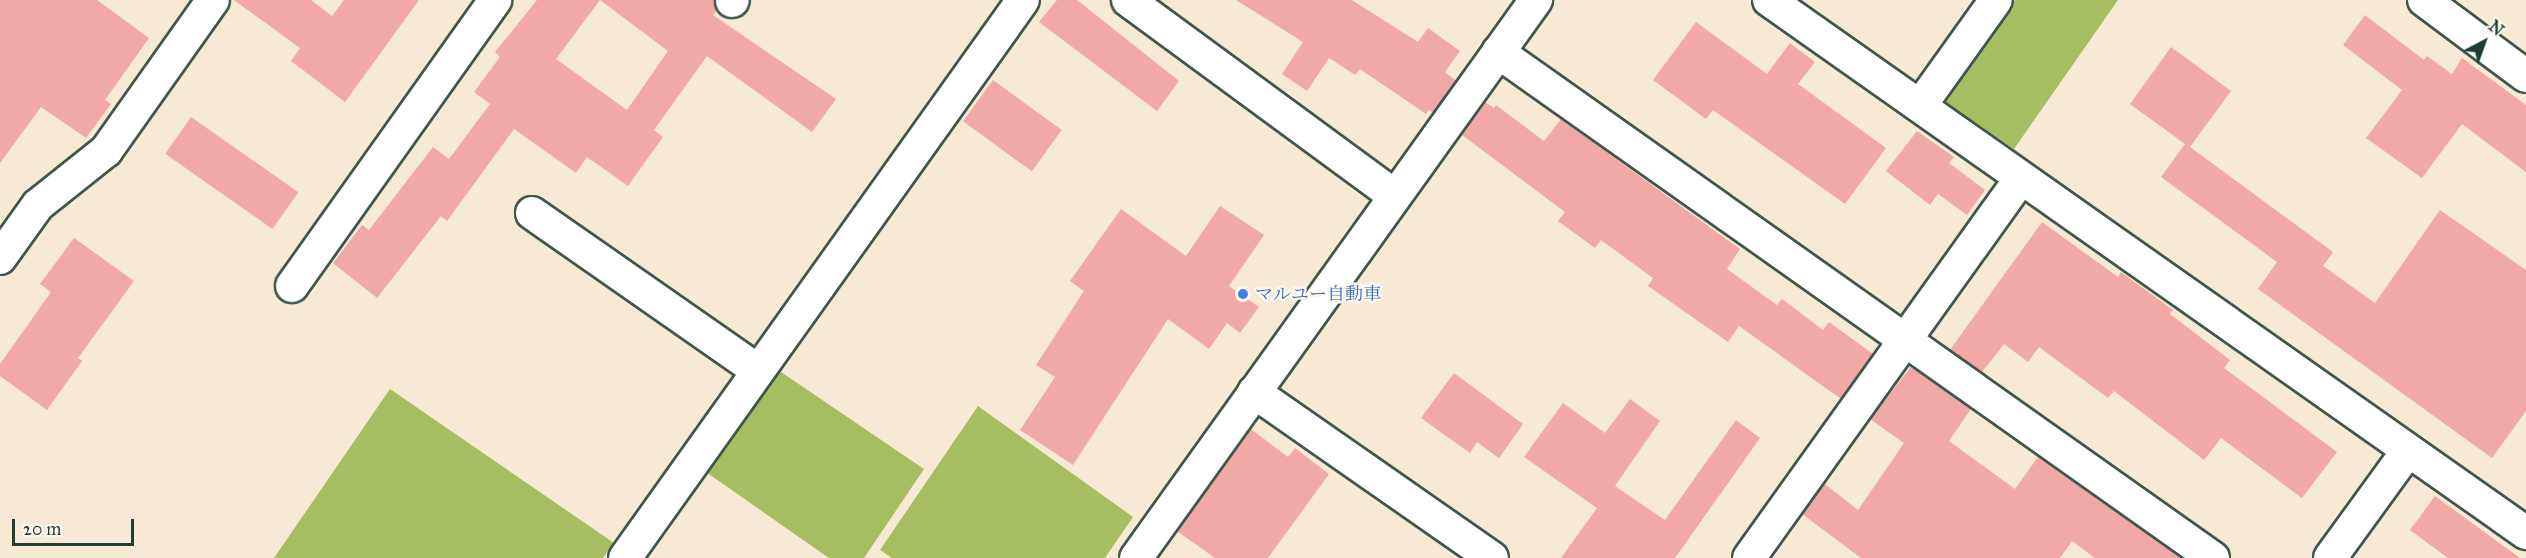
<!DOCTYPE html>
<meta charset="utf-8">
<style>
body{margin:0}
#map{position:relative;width:2526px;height:558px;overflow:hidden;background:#f7ead5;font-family:"IM FELL Great Primer","Noto Serif JP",serif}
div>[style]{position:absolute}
.green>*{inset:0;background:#a7bd62}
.building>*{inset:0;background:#f0a9a5;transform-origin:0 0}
.roads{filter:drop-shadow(2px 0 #3f574c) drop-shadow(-2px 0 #3f574c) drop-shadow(0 2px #3f574c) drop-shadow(0 -2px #3f574c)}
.minor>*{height:32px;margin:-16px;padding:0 16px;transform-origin:16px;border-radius:16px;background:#fff}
.dots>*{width:16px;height:16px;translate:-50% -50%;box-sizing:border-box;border:3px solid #fbf7ec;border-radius:50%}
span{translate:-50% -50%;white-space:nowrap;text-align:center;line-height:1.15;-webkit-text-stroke:5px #fbf7ec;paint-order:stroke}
.shop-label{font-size:18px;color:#366cbe}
.left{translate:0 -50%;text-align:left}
.north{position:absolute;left:2454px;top:12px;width:60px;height:60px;-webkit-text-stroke:4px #fbf7ec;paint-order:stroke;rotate:41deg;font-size:16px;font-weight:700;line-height:24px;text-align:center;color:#1f3d34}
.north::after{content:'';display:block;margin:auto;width:21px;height:27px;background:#1f3d34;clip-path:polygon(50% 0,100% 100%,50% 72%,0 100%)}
.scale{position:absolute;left:12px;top:519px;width:122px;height:27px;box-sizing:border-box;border:3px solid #1f3d34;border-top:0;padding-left:8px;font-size:18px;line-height:21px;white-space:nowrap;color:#1f3d34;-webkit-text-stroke:4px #fbf7ec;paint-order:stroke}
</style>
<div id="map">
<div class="green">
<div style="clip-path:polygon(2015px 0,2118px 0,2014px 149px,1944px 101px)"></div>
<div style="clip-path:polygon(778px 370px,924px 469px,864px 558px,829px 558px,706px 472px)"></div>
<div style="clip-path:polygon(390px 389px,614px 543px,603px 558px,274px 558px)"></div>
<div style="clip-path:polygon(978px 406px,1133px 517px,1105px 558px,892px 558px,880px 550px)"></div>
</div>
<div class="building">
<div style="clip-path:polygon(0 0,97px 0,149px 38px,105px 100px,111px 104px,86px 138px,41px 107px,0 163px)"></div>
<div style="clip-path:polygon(234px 0,311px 0,332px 16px,344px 0,419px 0,345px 102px,291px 61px,300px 48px)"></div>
<div style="clip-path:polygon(evenodd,537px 0,715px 0,717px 10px,713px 15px,836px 99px,812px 132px,707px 56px,654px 130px,663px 137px,628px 186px,587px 157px,576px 173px,514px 129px,447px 221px,441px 216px,377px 298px,333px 263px,362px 225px,369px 230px,433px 147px,449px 159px,490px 104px,474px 92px,500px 57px,495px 52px,537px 0,600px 0,668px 51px,627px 110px,556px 59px,600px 0)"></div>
<div style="clip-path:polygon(1057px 0,1077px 0,1179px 81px,1157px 111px,1039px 22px)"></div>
<div style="clip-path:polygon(1236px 0,1352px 0,1418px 42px,1428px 28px,1460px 51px,1445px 72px,1456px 81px,1433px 113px,1429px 110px,1426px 114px,1360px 69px,1355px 75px,1329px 58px,1307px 91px,1282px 74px,1303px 42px)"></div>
<div style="clip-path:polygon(2365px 15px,2424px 60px,2427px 56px,2452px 74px,2462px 58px,2526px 105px,2526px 172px,2462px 124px,2422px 178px,2366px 138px,2402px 90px,2343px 45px)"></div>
<div style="clip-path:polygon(1696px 22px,1767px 74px,1790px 43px,1815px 62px,1798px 84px,1886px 148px,1845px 204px,1713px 110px,1706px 119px,1653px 80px)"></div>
<div style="clip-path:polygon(2171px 47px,2231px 91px,2190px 147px,2333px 252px,2323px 266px,2375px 303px,2440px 210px,2526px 270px,2526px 411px,2492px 458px,2258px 289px,2277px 262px,2161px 177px,2185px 144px,2130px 104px)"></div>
<div style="left:993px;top:80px;width:85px;height:51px;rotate:36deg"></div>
<div style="clip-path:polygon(1485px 102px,1494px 108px,1496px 105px,1544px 141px,1561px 119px,1740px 249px,1727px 269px,1777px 305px,1782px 299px,1823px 330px,1829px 322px,1873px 354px,1841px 399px,1739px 326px,1728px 342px,1648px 286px,1653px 278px,1601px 240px,1595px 248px,1558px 221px,1565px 212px,1462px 135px)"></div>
<div style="left:191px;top:117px;width:131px;height:45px;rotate:35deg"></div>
<div style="clip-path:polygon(1917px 131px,1954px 157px,1949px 163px,1985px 190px,1967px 215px,1938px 194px,1930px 205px,1886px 171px)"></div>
<div style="clip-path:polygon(1220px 206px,1264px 235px,1229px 286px,1259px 307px,1240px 333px,1227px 323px,1209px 349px,1168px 319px,1073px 465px,1020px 430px,1055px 377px,1036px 365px,1084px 291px,1070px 281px,1121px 209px,1186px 256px)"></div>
<div style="clip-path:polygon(2042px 222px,2118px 277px,2121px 272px,2173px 310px,2170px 314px,2230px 360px,2224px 368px,2337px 452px,2302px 498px,2221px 438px,2204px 460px,2114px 391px,2108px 398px,2039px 347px,2028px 362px,2004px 344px,1982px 372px,1950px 350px)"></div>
<div style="clip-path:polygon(74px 238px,134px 281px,78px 358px,82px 361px,47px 410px,0 376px,0 364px,51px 292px,40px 284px)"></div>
<div style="clip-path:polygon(1911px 367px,1971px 409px,1949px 441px,2015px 489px,2038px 457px,2181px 558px,2095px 558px,2072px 541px,2060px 558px,1861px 558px,1802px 514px,1825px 484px,1858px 510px,1904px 443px,1870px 419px)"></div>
<div style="clip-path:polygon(1454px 373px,1523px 424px,1499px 458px,1477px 442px,1470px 453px,1421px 418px)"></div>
<div style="clip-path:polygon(1630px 399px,1660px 421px,1615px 486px,1665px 520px,1736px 420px,1760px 438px,1675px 558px,1561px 558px,1597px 508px,1524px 457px,1563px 403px,1605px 433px)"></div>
<div style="clip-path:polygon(1251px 429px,1288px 457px,1295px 448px,1329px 474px,1268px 558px,1215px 558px,1177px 531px)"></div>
<div style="clip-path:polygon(2435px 496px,2520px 558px,2448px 558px,2410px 530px)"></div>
</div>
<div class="roads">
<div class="minor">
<div style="left:1128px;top:0;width:329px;rotate:36.3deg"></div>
<div style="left:1769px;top:0;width:926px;rotate:35.15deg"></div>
<div style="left:2424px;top:0;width:127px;rotate:36.7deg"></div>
<div style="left:732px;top:1px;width:1px;rotate:-45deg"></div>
<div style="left:1498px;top:52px;width:876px;rotate:35.29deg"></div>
<div style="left:1920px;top:106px;width:130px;rotate:-54.4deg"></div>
<div style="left:532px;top:213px;width:274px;rotate:34.9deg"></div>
<div style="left:0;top:258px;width:65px;rotate:-54.4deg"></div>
<div style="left:38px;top:205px;width:87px;rotate:-38.5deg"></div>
<div style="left:106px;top:151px;width:185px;rotate:-54.7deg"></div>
<div style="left:292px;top:286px;width:351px;rotate:-54.6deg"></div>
<div style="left:1254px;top:392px;width:290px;rotate:34.9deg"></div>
<div style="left:625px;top:558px;width:685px;rotate:-54.5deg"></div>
<div style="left:1136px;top:558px;width:687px;rotate:-54.37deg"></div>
<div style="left:1749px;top:558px;width:467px;rotate:-54.4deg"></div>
<div style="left:2330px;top:558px;width:131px;rotate:-54deg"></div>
</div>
</div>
<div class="dots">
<div style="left:1243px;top:294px;background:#3f7fe0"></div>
</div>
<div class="shop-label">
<span class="left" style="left:1255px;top:294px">マルユー自動車</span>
</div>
<div class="north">N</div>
<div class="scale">20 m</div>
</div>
